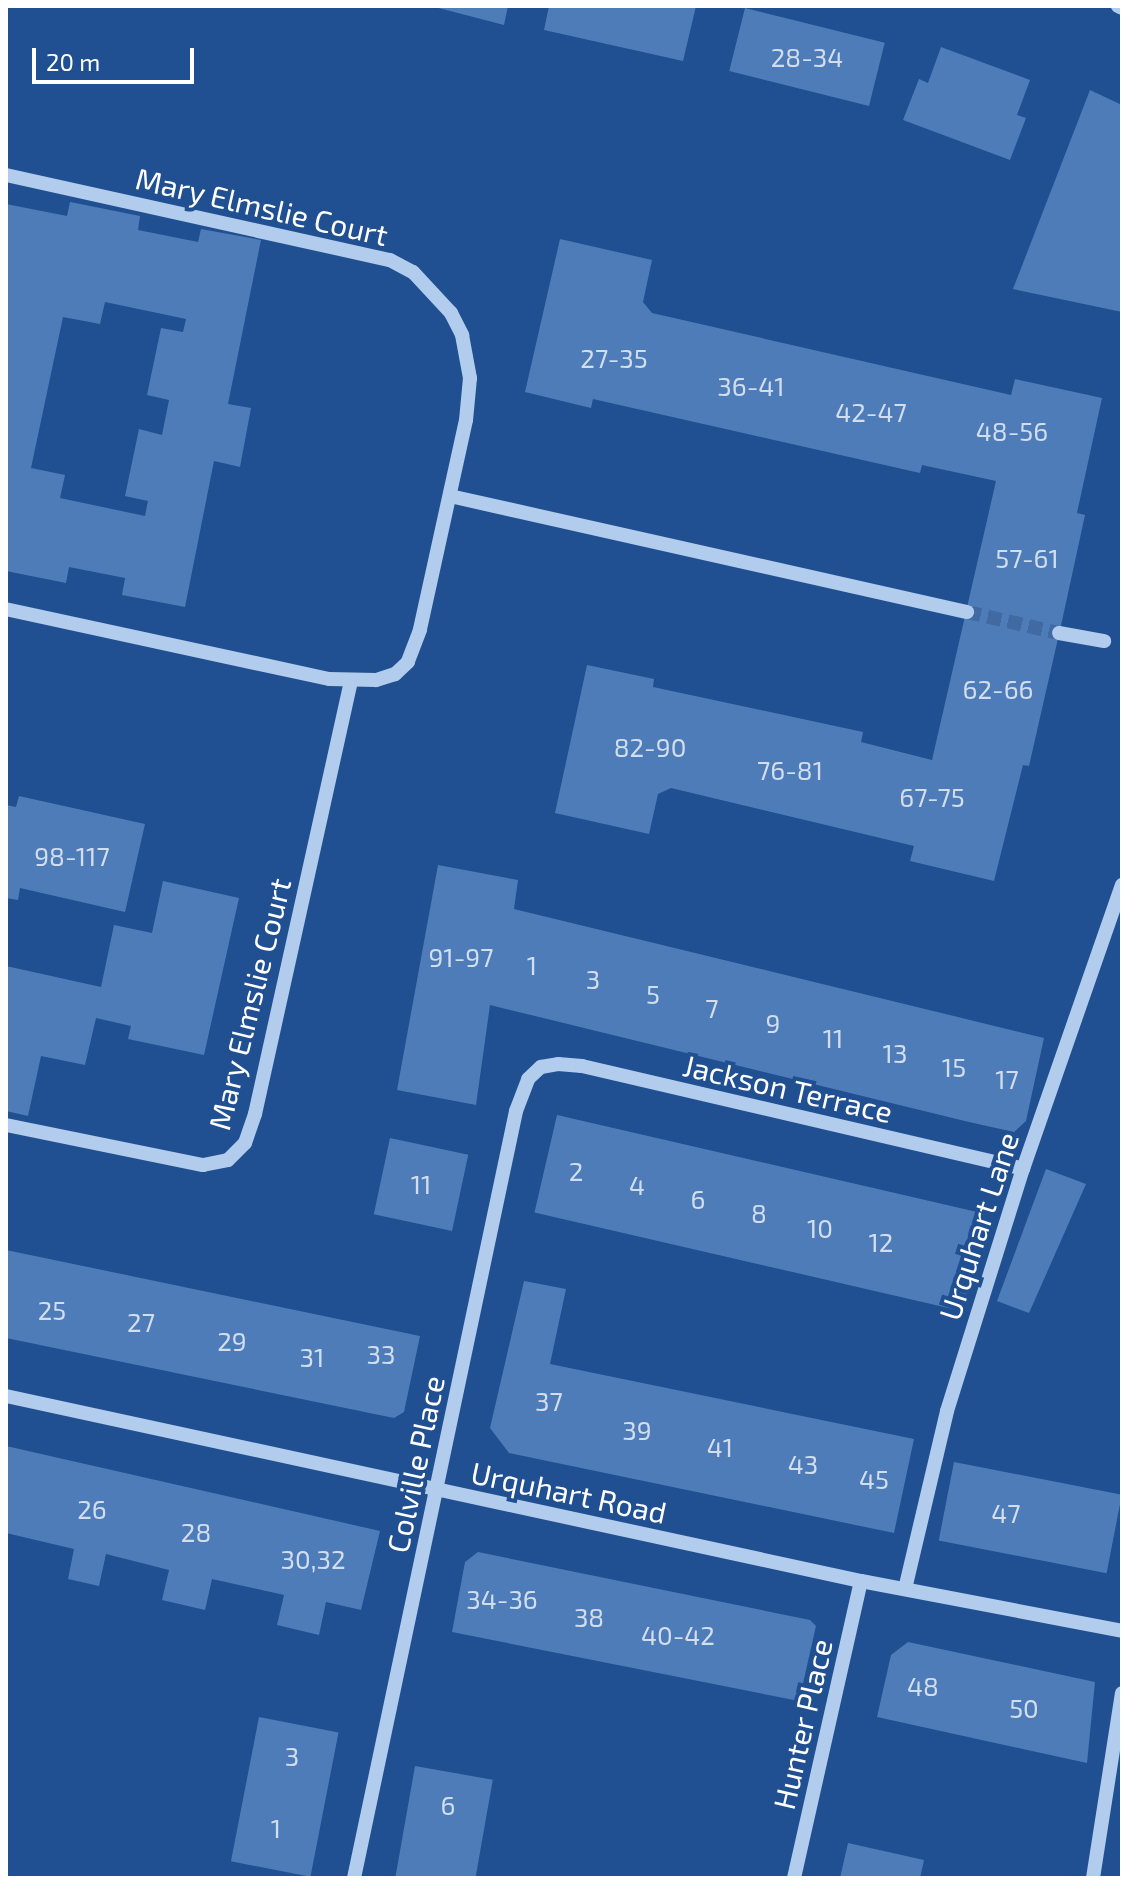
<!DOCTYPE html>
<style>
body{margin:0}
#map{position:relative;width:1128px;height:1884px;overflow:hidden;background:#205091;font-family:"Exo 2",sans-serif}
div>[style]{position:absolute}
.building>*{inset:0;background:#4d7cb9;transform-origin:0 0}
.minor-tunnel>*{height:14px;margin-top:-7px;transform-origin:0;background:repeating-linear-gradient(90deg,#416aa2 0 14px,transparent 0 21px)}
.minor>*{height:14px;margin:-7px;padding:0 7px;transform-origin:7px;border-radius:7px;background:#b1cced}
span{translate:-50% -50%;white-space:nowrap;text-align:center;line-height:1.15;-webkit-text-stroke:8px #205091;paint-order:stroke}
.number-label{font-size:26px;color:#d2deee}
.number-label span{-webkit-text-stroke-width:0}
.street-label{font-size:30px;color:#fff}
.frame{position:absolute;inset:0;border:8px solid #fff;pointer-events:none}
.scale{position:absolute;left:32px;top:48px;width:162px;height:36px;box-sizing:border-box;border:4px solid #fff;border-top:0;padding-left:10px;font-size:24px;line-height:28px;white-space:nowrap;color:#fff;-webkit-text-stroke:6px #205091;paint-order:stroke}
</style>
<div id="map">
<div class="building">
<div style="clip-path:polygon(431px 6px,508px 6px,504px 25px)"></div>
<div style="clip-path:polygon(549px 6px,696px 6px,683px 61px,544px 30px)"></div>
<div style="left:745px;top:8px;width:144px;height:65px;rotate:14deg"></div>
<div style="clip-path:polygon(941px 47px,1030px 80px,1017px 115px,1026px 118px,1010px 160px,903px 120px,919px 79px,928px 83px)"></div>
<div style="clip-path:polygon(1090px 90px,1122px 105px,1122px 312px,1013px 289px)"></div>
<div style="clip-path:polygon(evenodd,70px 202px,140px 216px,138px 230px,198px 242px,201px 229px,261px 240px,228px 404px,251px 408px,240px 467px,214px 461px,185px 607px,122px 595px,125px 578px,69px 567px,66px 583px,6px 571px,6px 204px,67px 216px,70px 202px,105px 302px,186px 319px,183px 332px,161px 328px,147px 395px,169px 400px,162px 435px,139px 429px,125px 496px,148px 501px,145px 516px,60px 498px,65px 475px,31px 468px,63px 317px,100px 324px,105px 302px)"></div>
<div style="clip-path:polygon(560px 239px,652px 260px,643px 302px,652px 313px,1011px 395px,1015px 379px,1102px 398px,1077px 513px,1085px 515px,1062px 621px,1029px 766px,1023px 765px,994px 881px,910px 861px,914px 846px,671px 788px,658px 794px,649px 834px,555px 813px,587px 665px,654px 679px,653px 687px,863px 732px,861px 742px,932px 760px,996px 481px,922px 465px,920px 473px,593px 399px,591px 408px,525px 392px)"></div>
<div style="clip-path:polygon(19px 796px,145px 824px,125px 912px,20px 888px,18px 900px,6px 898px,6px 805px,16px 807px)"></div>
<div style="clip-path:polygon(438px 865px,518px 880px,514px 909px,1044px 1038px,1026px 1121px,1014px 1132px,969px 1122px,490px 1005px,476px 1105px,397px 1090px)"></div>
<div style="clip-path:polygon(163px 881px,239px 898px,204px 1055px,128px 1039px,131px 1026px,96px 1018px,85px 1065px,41px 1056px,28px 1116px,6px 1111px,6px 966px,101px 987px,114px 925px,152px 933px)"></div>
<div style="left:557px;top:1115px;width:439px;height:100px;rotate:13deg"></div>
<div style="left:390px;top:1138px;width:80px;height:78px;rotate:12deg"></div>
<div style="clip-path:polygon(1046px 1169px,1086px 1184px,1029px 1313px,997px 1301px)"></div>
<div style="clip-path:polygon(6px 1250px,420px 1336px,404px 1412px,394px 1418px,6px 1338px)"></div>
<div style="clip-path:polygon(524px 1281px,566px 1289px,550px 1364px,914px 1439px,894px 1533px,509px 1453px,490px 1428px)"></div>
<div style="clip-path:polygon(6px 1446px,380px 1531px,361px 1610px,326px 1602px,319px 1635px,277px 1625px,284px 1595px,212px 1579px,205px 1610px,162px 1600px,169px 1570px,106px 1554px,99px 1586px,68px 1579px,74px 1549px,6px 1533px)"></div>
<div style="left:954px;top:1462px;width:171px;height:80px;rotate:11deg"></div>
<div style="clip-path:polygon(478px 1552px,810px 1620px,816px 1626px,799px 1701px,452px 1632px,465px 1562px)"></div>
<div style="clip-path:polygon(908px 1642px,1095px 1682px,1087px 1763px,877px 1717px,891px 1655px)"></div>
<div style="left:259px;top:1717px;width:81px;height:147px;rotate:11deg"></div>
<div style="left:415px;top:1766px;width:79px;height:114px;rotate:10deg"></div>
<div style="clip-path:polygon(848px 1843px,924px 1860px,920px 1878px,840px 1878px)"></div>
</div>
<div class="minor-tunnel">
<div style="left:967px;top:612px;width:94px;rotate:12.9deg"></div>
</div>
<div class="minor">
<div style="left:1118px;top:6px;width:4px;rotate:27deg"></div>
<div style="left:6px;top:175px;width:393px;rotate:12.5deg"></div>
<div style="left:390px;top:260px;width:26px;rotate:28deg"></div>
<div style="left:413px;top:272px;width:56px;rotate:47.2deg"></div>
<div style="left:451px;top:313px;width:25px;rotate:63deg"></div>
<div style="left:462px;top:335px;width:44px;rotate:79.5deg"></div>
<div style="left:470px;top:378px;width:42px;rotate:95.4deg"></div>
<div style="left:466px;top:420px;width:215px;rotate:102.4deg"></div>
<div style="left:420px;top:630px;width:34px;rotate:111deg"></div>
<div style="left:408px;top:662px;width:18px;rotate:137deg"></div>
<div style="left:395px;top:674px;width:20px;rotate:162deg"></div>
<div style="left:376px;top:680px;width:47px;rotate:-178.8deg"></div>
<div style="left:329px;top:679px;width:330px;rotate:-167.8deg"></div>
<div style="left:450px;top:496px;width:530px;rotate:12.65deg"></div>
<div style="left:1059px;top:633px;width:46px;rotate:10.1deg"></div>
<div style="left:6px;top:1125px;width:201px;rotate:11.5deg"></div>
<div style="left:203px;top:1165px;width:25px;rotate:-11deg"></div>
<div style="left:228px;top:1160px;width:24px;rotate:-45deg"></div>
<div style="left:245px;top:1143px;width:31px;rotate:-71deg"></div>
<div style="left:255px;top:1114px;width:443px;rotate:-77.5deg"></div>
<div style="left:6px;top:1396px;width:875px;rotate:12.21deg"></div>
<div style="left:861px;top:1581px;width:266px;rotate:10.8deg"></div>
<div style="left:905px;top:1589px;width:183px;rotate:-76.7deg"></div>
<div style="left:947px;top:1411px;width:254px;rotate:-72.6deg"></div>
<div style="left:1023px;top:1169px;width:301px;rotate:-70.8deg"></div>
<div style="left:354px;top:1878px;width:784px;rotate:-78.07deg"></div>
<div style="left:516px;top:1111px;width:34px;rotate:-69deg"></div>
<div style="left:528px;top:1079px;width:18px;rotate:-43deg"></div>
<div style="left:541px;top:1067px;width:17px;rotate:-10deg"></div>
<div style="left:558px;top:1064px;width:24px;rotate:5deg"></div>
<div style="left:582px;top:1066px;width:453px;rotate:13.1deg"></div>
<div style="left:794px;top:1878px;width:304px;rotate:-77.3deg"></div>
<div style="left:1093px;top:1878px;width:187px;rotate:-81.1deg"></div>
</div>
<div class="number-label">
<span style="left:807px;top:57px">28-34</span>
<span style="left:614px;top:358px">27-35</span>
<span style="left:751px;top:386px">36-41</span>
<span style="left:871px;top:412px">42-47</span>
<span style="left:1012px;top:431px">48-56</span>
<span style="left:1027px;top:558px">57-61</span>
<span style="left:998px;top:689px">62-66</span>
<span style="left:650px;top:747px">82-90</span>
<span style="left:790px;top:770px">76-81</span>
<span style="left:932px;top:797px">67-75</span>
<span style="left:72px;top:856px">98-117</span>
<span style="left:461px;top:957px">91-97</span>
<span style="left:532px;top:965px">1</span>
<span style="left:593px;top:979px">3</span>
<span style="left:653px;top:994px">5</span>
<span style="left:712px;top:1008px">7</span>
<span style="left:773px;top:1023px">9</span>
<span style="left:833px;top:1038px">11</span>
<span style="left:895px;top:1053px">13</span>
<span style="left:954px;top:1067px">15</span>
<span style="left:1007px;top:1079px">17</span>
<span style="left:576px;top:1171px">2</span>
<span style="left:421px;top:1184px">11</span>
<span style="left:637px;top:1185px">4</span>
<span style="left:698px;top:1199px">6</span>
<span style="left:759px;top:1213px">8</span>
<span style="left:820px;top:1228px">10</span>
<span style="left:881px;top:1242px">12</span>
<span style="left:52px;top:1310px">25</span>
<span style="left:141px;top:1322px">27</span>
<span style="left:232px;top:1341px">29</span>
<span style="left:381px;top:1354px">33</span>
<span style="left:312px;top:1357px">31</span>
<span style="left:549px;top:1401px">37</span>
<span style="left:637px;top:1430px">39</span>
<span style="left:720px;top:1447px">41</span>
<span style="left:803px;top:1464px">43</span>
<span style="left:874px;top:1479px">45</span>
<span style="left:92px;top:1509px">26</span>
<span style="left:1006px;top:1513px">47</span>
<span style="left:196px;top:1532px">28</span>
<span style="left:313px;top:1559px">30,32</span>
<span style="left:502px;top:1599px">34-36</span>
<span style="left:589px;top:1617px">38</span>
<span style="left:678px;top:1635px">40-42</span>
<span style="left:923px;top:1686px">48</span>
<span style="left:1024px;top:1708px">50</span>
<span style="left:292px;top:1756px">3</span>
<span style="left:448px;top:1805px">6</span>
<span style="left:276px;top:1828px">1</span>
</div>
<div class="street-label">
<span style="left:262px;top:206px;rotate:13deg">Mary Elmslie Court</span>
<span style="left:249px;top:1004px;rotate:-76deg">Mary Elmslie Court</span>
<span style="left:788px;top:1088px;rotate:13deg">Jackson Terrace</span>
<span style="left:978px;top:1226px;rotate:-72deg">Urquhart Lane</span>
<span style="left:415px;top:1464px;rotate:-78deg">Colville Place</span>
<span style="left:569px;top:1492px;rotate:12deg">Urquhart Road</span>
<span style="left:802px;top:1724px;rotate:-77deg">Hunter Place</span>
</div>
<div class="frame"></div>
<div class="scale">20 m</div>
</div>
